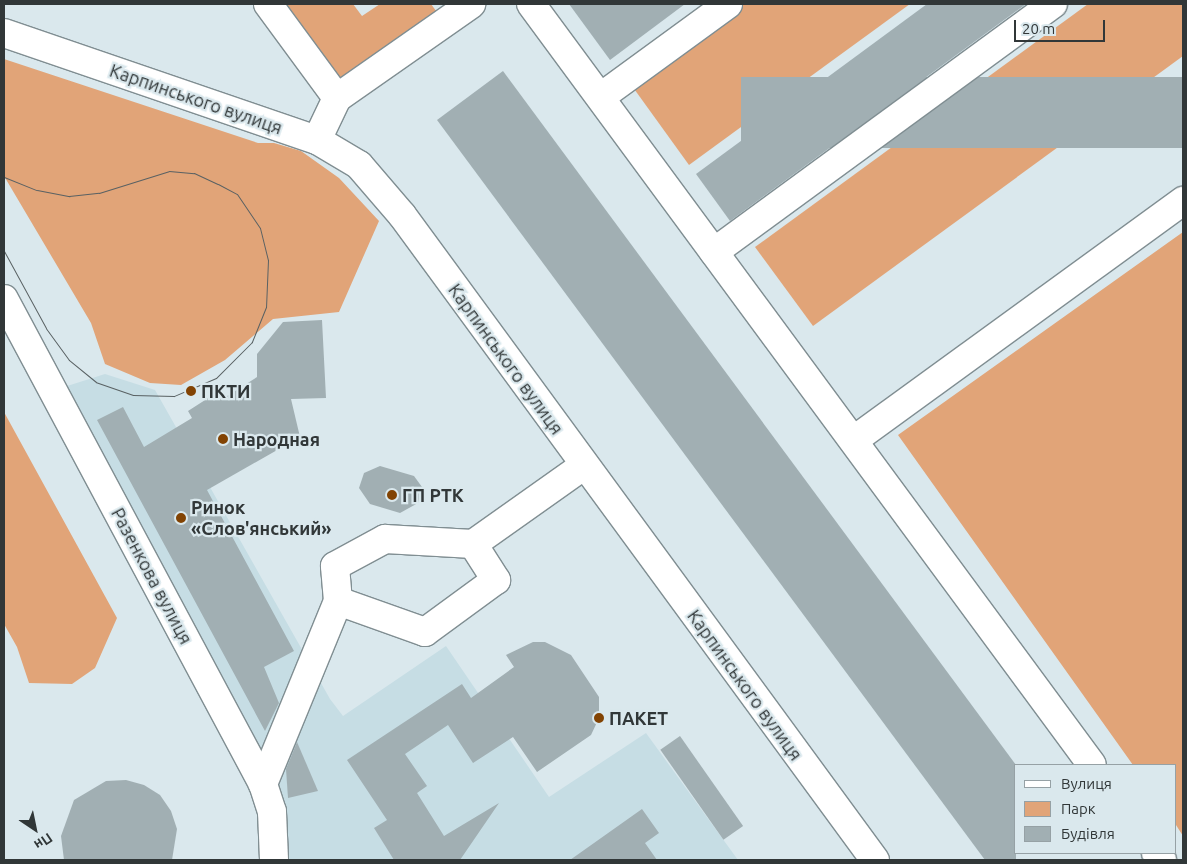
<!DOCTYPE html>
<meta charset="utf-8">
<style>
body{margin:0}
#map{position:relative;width:1187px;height:864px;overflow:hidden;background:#dae8ed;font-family:Ubuntu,sans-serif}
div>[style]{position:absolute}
.built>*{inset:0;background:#c6dde4}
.green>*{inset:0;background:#e1a478}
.building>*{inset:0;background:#a1afb3;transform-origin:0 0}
.roads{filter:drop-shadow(1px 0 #808e92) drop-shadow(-1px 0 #808e92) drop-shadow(0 1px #808e92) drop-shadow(0 -1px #808e92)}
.minor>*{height:28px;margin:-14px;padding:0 14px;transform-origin:14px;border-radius:14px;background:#fff}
.tram>*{height:1px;margin:-0.5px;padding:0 0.5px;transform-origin:0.5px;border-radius:0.5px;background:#596163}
.dots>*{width:14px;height:14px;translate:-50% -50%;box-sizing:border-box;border:2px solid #dae8ed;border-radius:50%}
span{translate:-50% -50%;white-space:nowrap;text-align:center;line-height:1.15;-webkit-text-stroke:4.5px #dae8ed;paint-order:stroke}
.street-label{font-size:18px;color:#313738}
.poi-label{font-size:18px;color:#313738;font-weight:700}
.left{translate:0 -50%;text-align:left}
.frame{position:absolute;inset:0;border:5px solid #313738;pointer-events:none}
.legend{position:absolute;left:1014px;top:764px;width:162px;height:90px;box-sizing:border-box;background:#dae8ed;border:1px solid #96a1a5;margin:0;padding:6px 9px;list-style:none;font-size:15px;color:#313738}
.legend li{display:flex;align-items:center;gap:10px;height:25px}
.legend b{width:25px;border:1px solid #96a1a5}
.north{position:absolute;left:10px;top:804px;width:50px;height:50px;-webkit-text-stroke:4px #dae8ed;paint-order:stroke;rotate:146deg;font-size:14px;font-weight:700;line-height:20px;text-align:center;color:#313738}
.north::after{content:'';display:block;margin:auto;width:18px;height:22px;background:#313738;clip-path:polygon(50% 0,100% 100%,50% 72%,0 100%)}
.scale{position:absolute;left:1014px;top:20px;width:91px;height:22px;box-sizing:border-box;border:2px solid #313738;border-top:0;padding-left:6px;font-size:15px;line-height:18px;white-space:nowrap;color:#313738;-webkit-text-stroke:4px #dae8ed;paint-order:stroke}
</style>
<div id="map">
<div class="built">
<div style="clip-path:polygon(105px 374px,155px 390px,330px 699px,343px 716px,446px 646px,549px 797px,646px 733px,738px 860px,270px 860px,270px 790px,64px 387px)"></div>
</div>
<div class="green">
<div style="clip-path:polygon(276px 4px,353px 4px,362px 16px,380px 4px,431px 4px,439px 15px,343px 80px,335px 79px)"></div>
<div style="clip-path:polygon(744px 4px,910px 4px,689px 165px,632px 86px)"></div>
<div style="clip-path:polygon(1088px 4px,1183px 4px,1183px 56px,813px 326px,755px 247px)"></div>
<div style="clip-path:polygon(4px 59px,258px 143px,274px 143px,301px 151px,339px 178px,379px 221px,339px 312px,273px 319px,225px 360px,181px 385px,150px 383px,105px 364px,91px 323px,4px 176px)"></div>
<div style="clip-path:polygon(1183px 232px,1183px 836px,1176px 825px,1176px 765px,1133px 765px,898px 435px)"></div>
<div style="clip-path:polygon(4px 412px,117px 618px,95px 668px,72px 684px,29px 683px,17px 647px,4px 624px)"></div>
</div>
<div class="building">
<div style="clip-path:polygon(569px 4px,685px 4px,610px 60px)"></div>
<div style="clip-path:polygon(927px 4px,1026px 4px,730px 221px,696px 174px)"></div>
<div style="clip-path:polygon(503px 71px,1016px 765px,1016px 860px,985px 860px,437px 120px)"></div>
<div style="left:1183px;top:77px;width:71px;height:442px;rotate:90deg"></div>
<div style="clip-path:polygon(322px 320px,326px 398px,291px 399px,300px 437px,207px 490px,294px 651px,264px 667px,279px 703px,265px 731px,97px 420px,123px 407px,144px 447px,192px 418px,188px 411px,216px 393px,221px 400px,257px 377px,257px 354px,283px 322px)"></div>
<div style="clip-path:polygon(380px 466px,414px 476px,422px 487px,418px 503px,400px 513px,370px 504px,359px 488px,364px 473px)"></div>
<div style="clip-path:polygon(533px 642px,545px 642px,571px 655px,599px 697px,599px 718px,591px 735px,537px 772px,513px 737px,473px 763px,448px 725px,405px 754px,427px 786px,417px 793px,444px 836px,499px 803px,460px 860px,394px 860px,374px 828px,387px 820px,347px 760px,462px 684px,471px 698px,514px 667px,506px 655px)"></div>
<div style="left:680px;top:736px;width:110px;height:24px;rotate:55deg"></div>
<div style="clip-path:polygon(297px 742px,318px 791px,288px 798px,286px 769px)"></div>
<div style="clip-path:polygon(126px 780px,144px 785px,160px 795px,171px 811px,177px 829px,172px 860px,64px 860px,61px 836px,74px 800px,106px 781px)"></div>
<div style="clip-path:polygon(642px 809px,659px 833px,645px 843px,657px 860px,570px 860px)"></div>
</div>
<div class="roads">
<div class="minor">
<div style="left:268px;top:4px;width:117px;rotate:53.7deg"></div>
<div style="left:531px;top:4px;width:945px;rotate:53.6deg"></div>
<div style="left:4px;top:33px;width:331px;rotate:18.9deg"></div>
<div style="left:317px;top:140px;width:49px;rotate:30.8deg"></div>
<div style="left:359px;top:165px;width:66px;rotate:49.3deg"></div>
<div style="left:402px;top:215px;width:800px;rotate:53.75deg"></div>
<div style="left:602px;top:96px;width:156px;rotate:-36.1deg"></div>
<div style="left:317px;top:140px;width:47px;rotate:-64.5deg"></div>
<div style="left:337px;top:98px;width:164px;rotate:-35deg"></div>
<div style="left:714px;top:252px;width:420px;rotate:-36.2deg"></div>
<div style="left:4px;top:299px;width:550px;rotate:61.9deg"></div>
<div style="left:263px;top:784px;width:29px;rotate:72deg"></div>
<div style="left:272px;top:812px;width:48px;rotate:87.6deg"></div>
<div style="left:854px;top:440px;width:407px;rotate:-36deg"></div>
<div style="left:473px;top:544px;width:43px;rotate:57.4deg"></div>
<div style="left:496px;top:580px;width:88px;rotate:143.8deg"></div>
<div style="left:425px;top:632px;width:92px;rotate:-160.4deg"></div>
<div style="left:338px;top:601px;width:35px;rotate:-95deg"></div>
<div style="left:335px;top:566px;width:57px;rotate:-28.4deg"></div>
<div style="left:385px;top:539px;width:88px;rotate:3.3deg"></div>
<div style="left:473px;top:544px;width:135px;rotate:-35.3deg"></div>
<div style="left:263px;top:784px;width:198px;rotate:-67.7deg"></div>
<div style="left:1156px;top:853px;width:9px;rotate:49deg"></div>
</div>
</div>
<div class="tram">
<div style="left:4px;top:177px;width:35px;rotate:22deg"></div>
<div style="left:37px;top:190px;width:33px;rotate:11deg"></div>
<div style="left:69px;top:196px;width:30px;rotate:-6deg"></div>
<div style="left:99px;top:193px;width:73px;rotate:-17.4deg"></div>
<div style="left:169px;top:171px;width:25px;rotate:5deg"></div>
<div style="left:194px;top:173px;width:26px;rotate:25deg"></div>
<div style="left:218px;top:184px;width:21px;rotate:28deg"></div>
<div style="left:237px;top:194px;width:41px;rotate:55.9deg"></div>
<div style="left:260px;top:228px;width:33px;rotate:76deg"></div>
<div style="left:268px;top:260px;width:47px;rotate:92.4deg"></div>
<div style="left:266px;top:307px;width:38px;rotate:112deg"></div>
<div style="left:252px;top:342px;width:51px;rotate:135deg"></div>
<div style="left:216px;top:378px;width:46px;rotate:156.8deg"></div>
<div style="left:174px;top:396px;width:41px;rotate:-178.6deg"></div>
<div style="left:133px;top:395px;width:39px;rotate:-161deg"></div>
<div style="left:96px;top:382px;width:35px;rotate:-141deg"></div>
<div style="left:69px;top:360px;width:39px;rotate:-126deg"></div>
<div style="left:46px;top:328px;width:88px;rotate:-118.6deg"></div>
</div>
<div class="dots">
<div style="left:191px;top:391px;background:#824303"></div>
<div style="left:223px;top:439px;background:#824303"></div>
<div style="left:392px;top:495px;background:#824303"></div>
<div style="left:181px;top:518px;background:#824303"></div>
<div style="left:599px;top:718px;background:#824303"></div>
</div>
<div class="street-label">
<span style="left:196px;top:99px;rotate:19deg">Карпинського вулиця</span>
<span style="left:506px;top:359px;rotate:54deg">Карпинського вулиця</span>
<span style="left:152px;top:576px;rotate:62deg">Разенкова вулиця</span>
<span style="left:745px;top:685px;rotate:54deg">Карпинського вулиця</span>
</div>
<div class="poi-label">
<span class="left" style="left:201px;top:391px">ПКТИ</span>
<span class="left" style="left:233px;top:439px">Народная</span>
<span class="left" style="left:402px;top:495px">ГП РТК</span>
<span class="left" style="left:191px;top:518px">Ринок<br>«Слов'янський»</span>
<span class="left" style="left:609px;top:718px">ПАКЕТ</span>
</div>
<div class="frame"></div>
<ul class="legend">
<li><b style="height:6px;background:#fff"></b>Вулиця</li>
<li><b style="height:14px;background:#e1a478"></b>Парк</li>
<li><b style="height:14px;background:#a1afb3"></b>Будівля</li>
</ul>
<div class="north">Пн</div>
<div class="scale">20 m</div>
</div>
